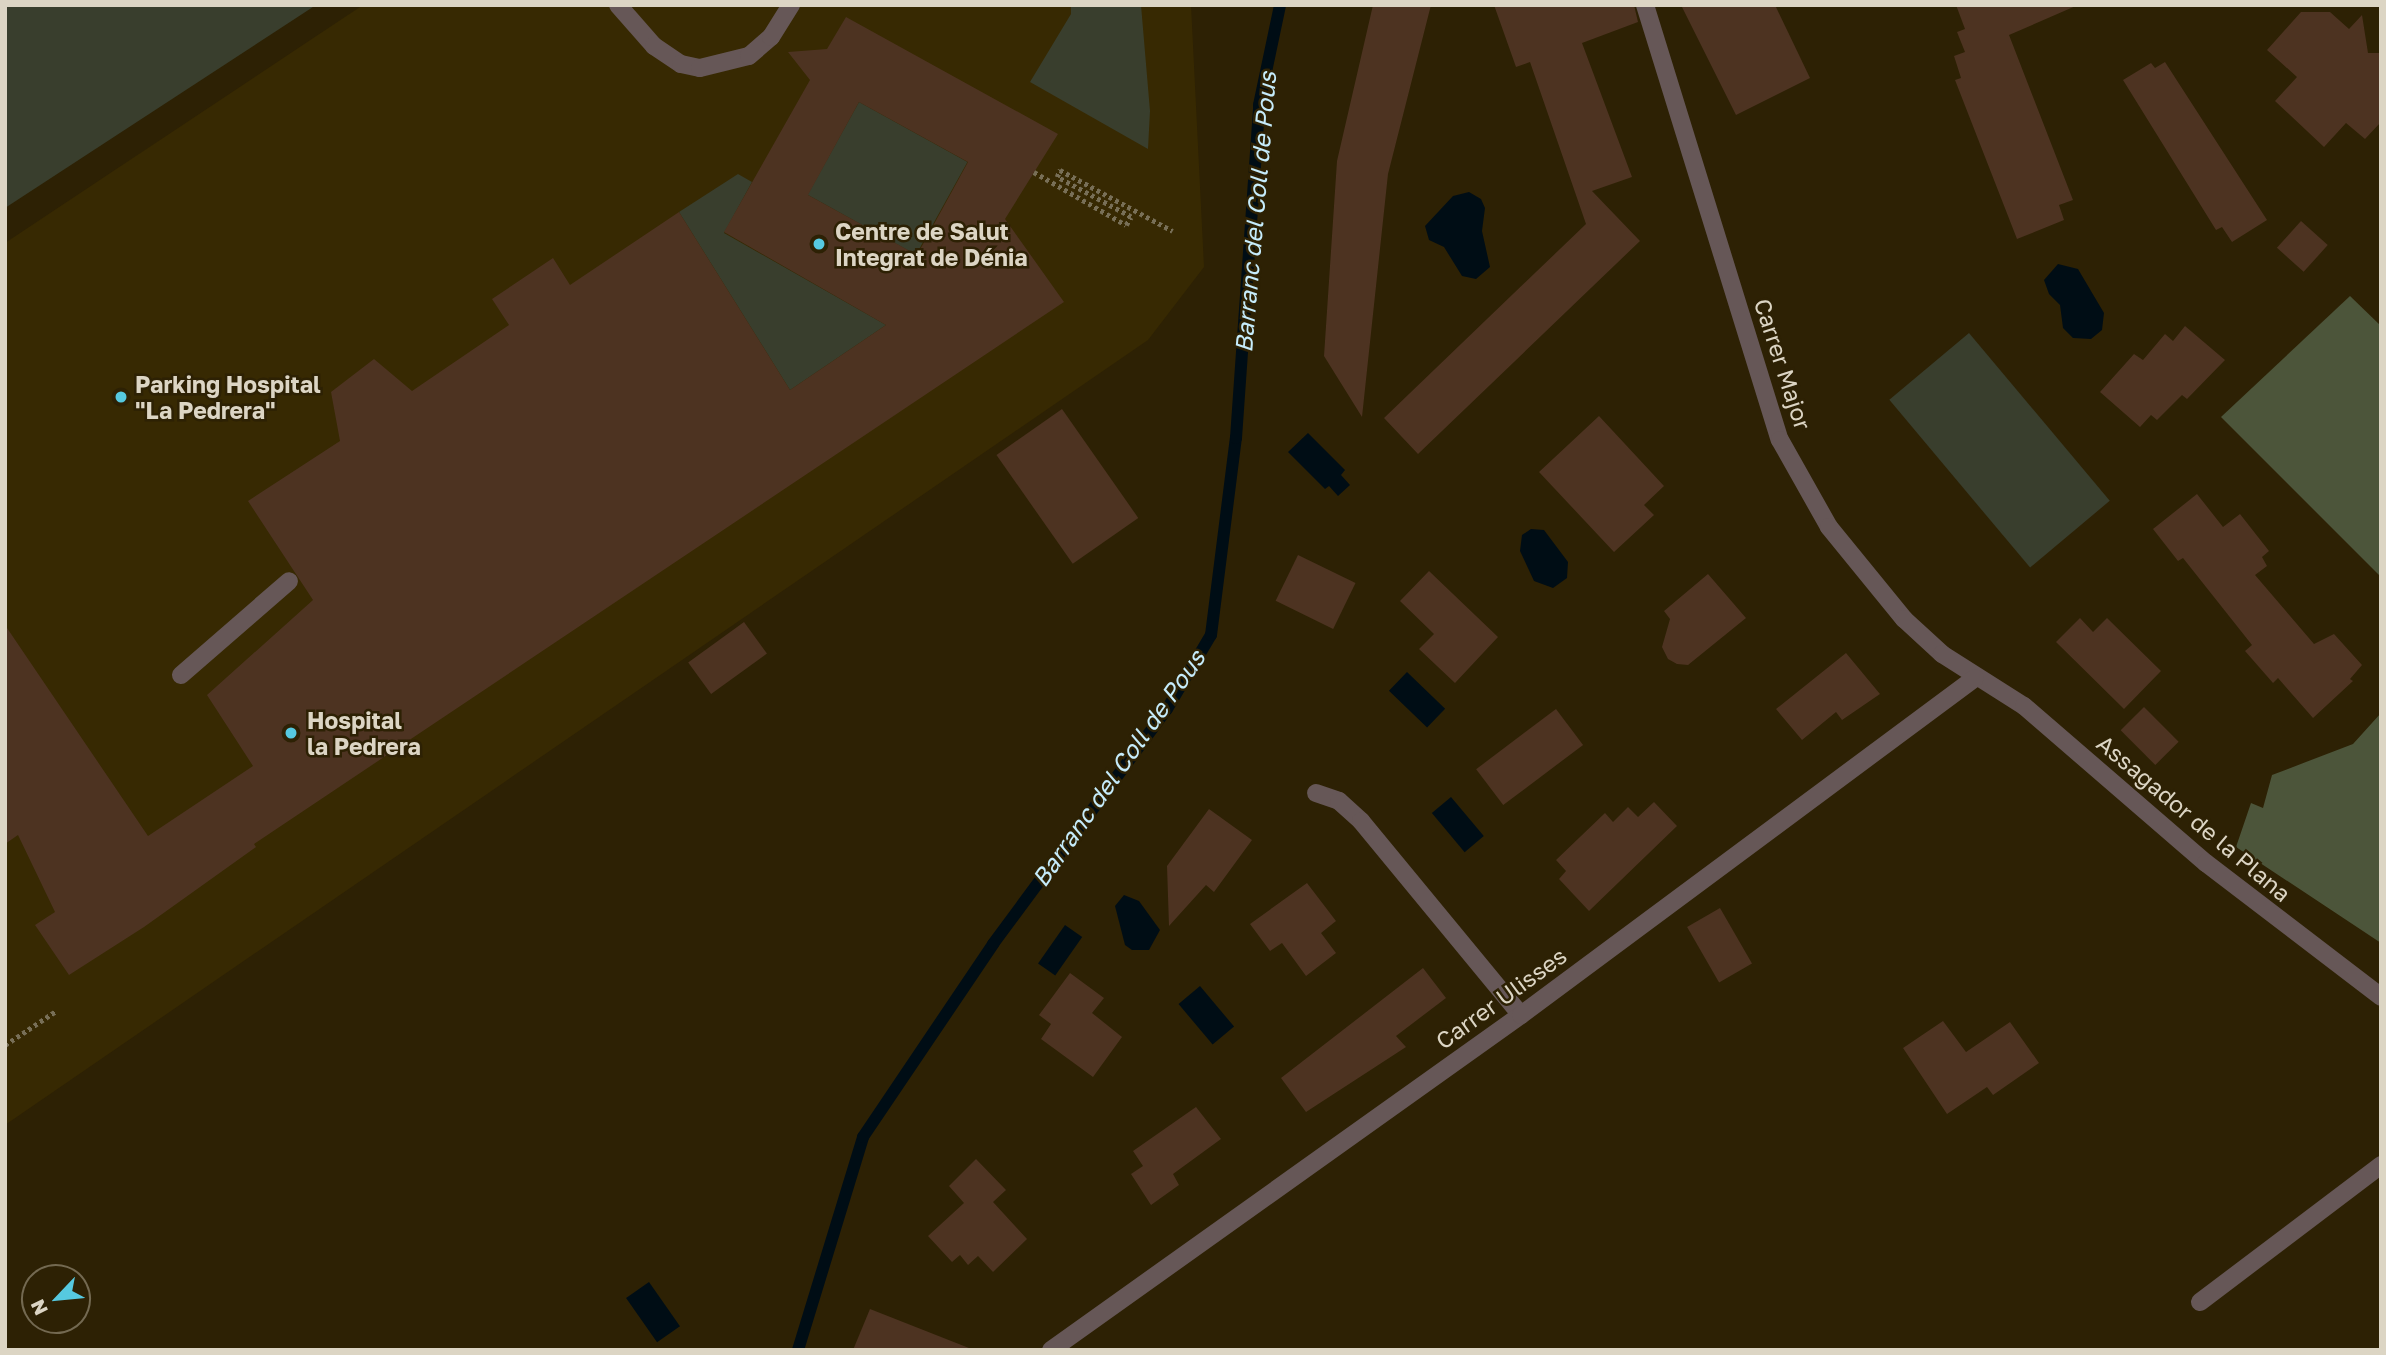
<!DOCTYPE html>
<meta charset="utf-8">
<style>
body{margin:0}
#map{position:relative;width:2386px;height:1355px;overflow:hidden;background:#2d2104;font-family:"Golos Text",sans-serif}
div>[style]{position:absolute}
.built>*{inset:0;background:#372902}
.green>*{inset:0;background:#393e2d;transform-origin:0 0}
.forest>*{inset:0;background:#4c553a}
.water>*{inset:0;background:#000d15;transform-origin:0 0}
.stream>*{height:12px;margin:-6px;padding:0 6px;transform-origin:6px;border-radius:6px;background:#000d15}
.building>*{inset:0;background:#4d3321;transform-origin:0 0}
.path>*{height:4.5px;margin-top:-2.25px;transform-origin:0;background:repeating-linear-gradient(90deg,#786f57 0 3.5px,transparent 0 7px)}
.service>*{height:18px;margin:-9px;padding:0 9px;transform-origin:9px;border-radius:9px;background:#665757}
.minor>*{height:18px;margin:-9px;padding:0 9px;transform-origin:9px;border-radius:9px;background:#665757}
.dots>*{width:19px;height:19px;translate:-50% -50%;box-sizing:border-box;border:4px solid #2d2104;border-radius:50%}
span{translate:-50% -50%;white-space:nowrap;text-align:center;line-height:1.15;-webkit-text-stroke:5px #2d2104;paint-order:stroke}
.poi-label{font-size:23px;color:#dcd5c4;font-weight:700}
.left{translate:0 -50%;text-align:left}
.street-label{font-size:23px;color:#dcd5c4}
.water-label{font-size:24px;color:#c6ecfb;font-style:italic}
.frame{position:absolute;inset:0;border:7px solid #dcd5c4;pointer-events:none}
.north{position:absolute;left:21px;top:1264px;width:70px;height:70px;box-sizing:border-box;background:#2d2104;border:2px solid #736951;border-radius:50%;rotate:244deg;font-size:19px;font-weight:700;line-height:28px;text-align:center;color:#dcd5c4}
.north::after{content:'';display:block;margin:auto;width:24px;height:32px;background:#56c9e0;clip-path:polygon(50% 0,100% 100%,50% 72%,0 100%)}
</style>
<div id="map">
<div class="built">
<div style="clip-path:polygon(363px 5px,1191px 5px,1204px 267px,1148px 340px,5px 1125px,5px 243px)"></div>
</div>
<div class="green">
<div style="clip-path:polygon(5px 5px,316px 5px,5px 208px)"></div>
<div style="clip-path:polygon(1071px 5px,1141px 5px,1150px 111px,1148px 149px,1030px 82px,1071px 14px)"></div>
<div style="left:859px;top:102px;width:124px;height:106px;rotate:29deg"></div>
<div style="clip-path:polygon(738px 174px,752px 182px,724px 233px,886px 325px,790px 390px,679px 212px)"></div>
<div style="left:1969px;top:333px;width:219px;height:104px;rotate:50deg"></div>
</div>
<div class="forest">
<div style="clip-path:polygon(2350px 296px,2381px 326px,2381px 577px,2221px 417px)"></div>
<div style="clip-path:polygon(2381px 713px,2381px 943px,2236px 847px,2251px 803px,2263px 808px,2272px 775px,2353px 744px)"></div>
</div>
<div class="water">
<div style="clip-path:polygon(1469px 192px,1481px 199px,1485px 208px,1482px 231px,1490px 267px,1476px 279px,1462px 276px,1444px 247px,1429px 240px,1425px 226px,1453px 196px)"></div>
<div style="clip-path:polygon(2058px 264px,2078px 269px,2104px 313px,2102px 330px,2091px 339px,2073px 338px,2063px 328px,2060px 305px,2049px 294px,2044px 280px)"></div>
<div style="clip-path:polygon(1308px 433px,1345px 470px,1341px 475px,1350px 485px,1338px 496px,1329px 486px,1325px 489px,1288px 452px)"></div>
<div style="clip-path:polygon(1531px 529px,1544px 530px,1568px 562px,1567px 578px,1553px 588px,1534px 581px,1520px 551px,1522px 535px)"></div>
<div style="left:1407px;top:672px;width:53px;height:26px;rotate:44deg"></div>
<div style="left:1451px;top:797px;width:51px;height:25px;rotate:50deg"></div>
<div style="clip-path:polygon(1124px 895px,1139px 901px,1160px 930px,1149px 950px,1132px 950px,1125px 945px,1115px 906px)"></div>
<div style="left:1065px;top:925px;width:21px;height:47px;rotate:35deg"></div>
<div style="left:1200px;top:986px;width:53px;height:28px;rotate:50deg"></div>
<div style="left:649px;top:1282px;width:54px;height:28px;rotate:55deg"></div>
</div>
<div class="stream">
<div style="left:798px;top:1350px;width:223px;rotate:-73deg"></div>
<div style="left:863px;top:1137px;width:233px;rotate:-56deg"></div>
<div style="left:993px;top:944px;width:292px;rotate:-53.5deg"></div>
<div style="left:1167px;top:709px;width:86px;rotate:-59.3deg"></div>
<div style="left:1211px;top:635px;width:199px;rotate:-82.8deg"></div>
<div style="left:1236px;top:438px;width:334px;rotate:-86deg"></div>
<div style="left:1259px;top:105px;width:102px;rotate:-78.1deg"></div>
</div>
<div class="building">
<div style="clip-path:polygon(1373px 5px,1431px 5px,1388px 174px,1362px 417px,1324px 356px,1337px 161px)"></div>
<div style="clip-path:polygon(1494px 5px,1634px 5px,1638px 22px,1582px 43px,1632px 177px,1592px 191px,1640px 241px,1418px 454px,1384px 418px,1586px 224px,1530px 62px,1516px 67px)"></div>
<div style="clip-path:polygon(1681px 5px,1775px 5px,1810px 78px,1736px 115px)"></div>
<div style="clip-path:polygon(1956px 5px,2078px 5px,2009px 35px,2073px 200px,2059px 205px,2064px 220px,2017px 239px,1955px 80px,1961px 78px,1954px 56px,1965px 52px,1957px 32px,1965px 29px)"></div>
<div style="clip-path:polygon(2301px 12px,2330px 12px,2349px 29px,2362px 15px,2368px 53px,2381px 53px,2381px 122px,2365px 139px,2346px 123px,2324px 147px,2275px 101px,2297px 77px,2267px 50px)"></div>
<div style="clip-path:polygon(evenodd,846px 17px,1058px 134px,1005px 219px,1064px 302px,254px 844px,256px 847px,144px 927px,69px 975px,35px 925px,55px 912px,18px 835px,5px 844px,5px 625px,148px 836px,253px 766px,207px 695px,313px 600px,248px 501px,340px 441px,331px 392px,374px 359px,412px 391px,509px 325px,492px 299px,553px 258px,570px 285px,679px 212px,790px 390px,886px 325px,724px 232px,810px 80px,788px 52px,827px 49px,846px 17px,859px 102px,968px 162px,917px 255px,808px 195px,859px 102px)"></div>
<div style="clip-path:polygon(2165px 62px,2267px 220px,2232px 242px,2222px 227px,2216px 230px,2123px 80px,2151px 63px,2155px 68px)"></div>
<div style="left:2301px;top:221px;width:36px;height:36px;rotate:42deg"></div>
<div style="clip-path:polygon(2185px 326px,2225px 360px,2187px 399px,2182px 395px,2157px 420px,2151px 415px,2140px 427px,2100px 392px,2134px 354px,2143px 360px,2165px 334px,2173px 341px)"></div>
<div style="left:1062px;top:409px;width:133px;height:80px;rotate:55deg"></div>
<div style="clip-path:polygon(1599px 416px,1664px 486px,1644px 505px,1654px 515px,1614px 552px,1539px 472px)"></div>
<div style="clip-path:polygon(2197px 494px,2223px 527px,2240px 514px,2269px 551px,2262px 557px,2267px 566px,2255px 575px,2314px 644px,2334px 634px,2362px 665px,2350px 679px,2353px 681px,2313px 718px,2278px 678px,2273px 683px,2245px 651px,2252px 645px,2183px 558px,2178px 561px,2153px 529px)"></div>
<div style="left:1298px;top:555px;width:64px;height:51px;rotate:26deg"></div>
<div style="clip-path:polygon(1429px 571px,1498px 637px,1455px 683px,1419px 649px,1434px 634px,1400px 601px)"></div>
<div style="clip-path:polygon(1708px 574px,1746px 618px,1688px 665px,1677px 664px,1668px 659px,1662px 647px,1670px 619px,1664px 611px)"></div>
<div style="clip-path:polygon(2080px 618px,2093px 632px,2107px 618px,2161px 671px,2124px 709px,2056px 642px)"></div>
<div style="left:744px;top:622px;width:39px;height:69px;rotate:54deg"></div>
<div style="clip-path:polygon(1846px 653px,1880px 694px,1842px 720px,1836px 712px,1802px 740px,1776px 709px)"></div>
<div style="left:2144px;top:707px;width:49px;height:33px;rotate:45deg"></div>
<div style="left:1556px;top:709px;width:45px;height:100px;rotate:53deg"></div>
<div style="clip-path:polygon(1654px 802px,1677px 826px,1589px 911px,1559px 879px,1566px 871px,1556px 860px,1605px 813px,1613px 822px,1628px 807px,1638px 817px)"></div>
<div style="clip-path:polygon(1209px 809px,1252px 840px,1214px 892px,1206px 885px,1169px 926px,1167px 866px)"></div>
<div style="clip-path:polygon(1307px 883px,1336px 921px,1321px 933px,1336px 953px,1306px 976px,1282px 943px,1270px 951px,1250px 924px)"></div>
<div style="left:1720px;top:908px;width:64px;height:38px;rotate:60deg"></div>
<div style="clip-path:polygon(1423px 968px,1446px 998px,1396px 1036px,1406px 1047px,1306px 1112px,1281px 1078px)"></div>
<div style="clip-path:polygon(1070px 973px,1104px 998px,1092px 1013px,1122px 1037px,1093px 1077px,1041px 1039px,1051px 1024px,1039px 1015px)"></div>
<div style="clip-path:polygon(1943px 1021px,1966px 1052px,2010px 1022px,2039px 1063px,1993px 1095px,1987px 1087px,1947px 1114px,1903px 1048px)"></div>
<div style="clip-path:polygon(1196px 1107px,1221px 1139px,1173px 1174px,1179px 1185px,1151px 1205px,1131px 1174px,1143px 1166px,1133px 1151px)"></div>
<div style="clip-path:polygon(976px 1159px,1006px 1190px,993px 1202px,1027px 1239px,993px 1272px,978px 1256px,968px 1265px,960px 1255px,952px 1262px,928px 1236px,964px 1203px,949px 1186px)"></div>
<div style="clip-path:polygon(870px 1309px,969px 1348px,968px 1350px,853px 1350px)"></div>
</div>
<div class="path">
<div style="left:1034px;top:172px;width:106px;rotate:29.9deg"></div>
<div style="left:1126px;top:225px;width:9px;rotate:-58deg"></div>
<div style="left:1131px;top:217px;width:84px;rotate:-151.6deg"></div>
<div style="left:1057px;top:177px;width:8px;rotate:-67deg"></div>
<div style="left:1060px;top:170px;width:128px;rotate:28.4deg"></div>
<div style="left:5px;top:1045px;width:61px;rotate:-33.7deg"></div>
</div>
<div class="service">
<div style="left:618px;top:5px;width:55px;rotate:48.7deg"></div>
<div style="left:654px;top:46px;width:32px;rotate:34deg"></div>
<div style="left:681px;top:64px;width:19px;rotate:12deg"></div>
<div style="left:700px;top:68px;width:50px;rotate:-13.8deg"></div>
<div style="left:749px;top:56px;width:29px;rotate:-41deg"></div>
<div style="left:771px;top:37px;width:38px;rotate:-58deg"></div>
<div style="left:181px;top:675px;width:143px;rotate:-41deg"></div>
<div style="left:1316px;top:793px;width:24px;rotate:19deg"></div>
<div style="left:1339px;top:801px;width:30px;rotate:42deg"></div>
<div style="left:1361px;top:821px;width:251px;rotate:50.5deg"></div>
<div style="left:2200px;top:1302px;width:227px;rotate:-37.1deg"></div>
</div>
<div class="minor">
<div style="left:1645px;top:5px;width:455px;rotate:72.8deg"></div>
<div style="left:1780px;top:440px;width:100px;rotate:60.6deg"></div>
<div style="left:1829px;top:527px;width:119px;rotate:50.8deg"></div>
<div style="left:1904px;top:619px;width:52px;rotate:42.6deg"></div>
<div style="left:1942px;top:654px;width:97px;rotate:32.4deg"></div>
<div style="left:2024px;top:706px;width:240px;rotate:40.8deg"></div>
<div style="left:2206px;top:863px;width:220px;rotate:37.4deg"></div>
<div style="left:1051px;top:1350px;width:577px;rotate:-35.48deg"></div>
<div style="left:1521px;top:1015px;width:565px;rotate:-36.59deg"></div>
</div>
<div class="dots">
<div style="left:819px;top:244px;background:#56c9e0"></div>
<div style="left:121px;top:397px;background:#56c9e0"></div>
<div style="left:291px;top:733px;background:#56c9e0"></div>
</div>
<div class="poi-label">
<span class="left" style="left:835px;top:244px">Centre de Salut<br>Integrat de Dénia</span>
<span class="left" style="left:135px;top:397px">Parking Hospital<br>"La Pedrera"</span>
<span class="left" style="left:307px;top:733px">Hospital<br>la Pedrera</span>
</div>
<div class="street-label">
<span style="left:1783px;top:364px;rotate:72deg">Carrer Major</span>
<span style="left:2194px;top:818px;rotate:40deg">Assagador de la Plana</span>
<span style="left:1501px;top:998px;rotate:-36deg">Carrer Ulisses</span>
</div>
<div class="water-label">
<span style="left:1255px;top:212px;rotate:-85deg">Barranc del Coll de Pous</span>
<span style="left:1118px;top:768px;rotate:-55deg">Barranc del Coll de Pous</span>
</div>
<div class="frame"></div>
<div class="north">N</div>
</div>
